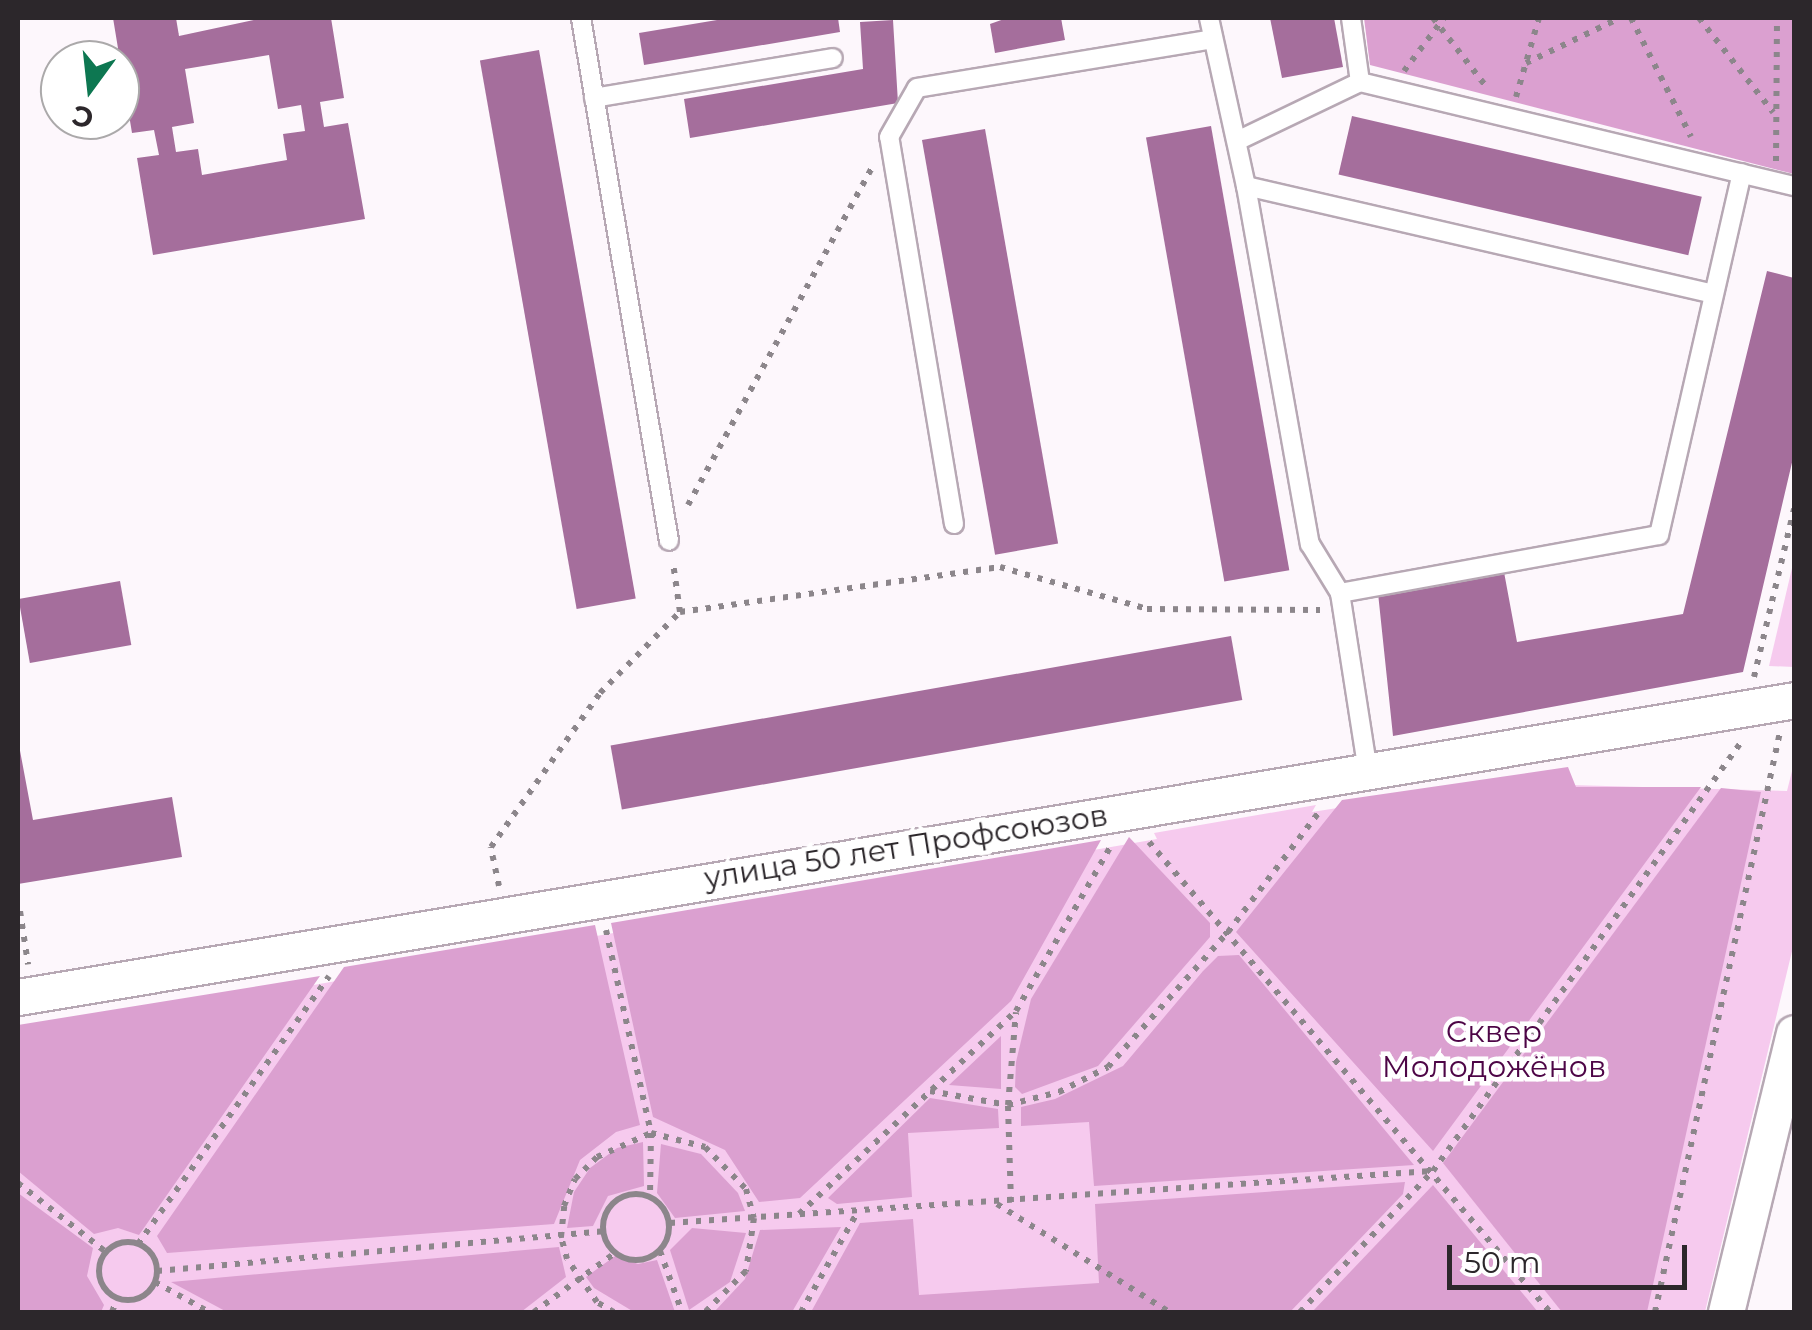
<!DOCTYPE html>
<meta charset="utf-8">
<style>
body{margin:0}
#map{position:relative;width:1812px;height:1330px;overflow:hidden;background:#fdf7fc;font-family:Montserrat,sans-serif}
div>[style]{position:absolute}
.green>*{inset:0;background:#f6caee}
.forest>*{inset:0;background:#dba0d0}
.building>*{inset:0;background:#a56e9c;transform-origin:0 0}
.path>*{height:6px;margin-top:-3px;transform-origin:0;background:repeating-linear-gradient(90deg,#8c868b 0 5px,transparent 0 13px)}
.path>.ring{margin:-3px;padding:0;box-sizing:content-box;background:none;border:6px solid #8c868b;border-radius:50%}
.roads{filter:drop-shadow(2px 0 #b7a8b4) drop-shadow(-2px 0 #b7a8b4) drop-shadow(0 2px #b7a8b4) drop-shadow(0 -2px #b7a8b4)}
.service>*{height:18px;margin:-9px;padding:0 9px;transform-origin:9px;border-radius:9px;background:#fff}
.minor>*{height:35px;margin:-17.5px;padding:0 17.5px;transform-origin:17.5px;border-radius:17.5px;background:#fff}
span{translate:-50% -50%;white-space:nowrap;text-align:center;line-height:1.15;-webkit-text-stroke:9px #fff;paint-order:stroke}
.street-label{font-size:30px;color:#2c272b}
.park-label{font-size:30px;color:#4d0546}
.frame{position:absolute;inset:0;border:20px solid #2c272b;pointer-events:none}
.north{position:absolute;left:40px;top:40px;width:100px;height:100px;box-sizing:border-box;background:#fff;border:2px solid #aba9aa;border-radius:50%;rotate:195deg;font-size:28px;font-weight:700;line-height:40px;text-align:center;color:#2c272b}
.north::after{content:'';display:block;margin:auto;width:35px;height:45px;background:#0d7751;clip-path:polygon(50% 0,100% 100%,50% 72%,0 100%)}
.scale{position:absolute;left:1447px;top:1245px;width:240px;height:45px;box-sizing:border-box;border:5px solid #2c272b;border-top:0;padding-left:12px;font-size:30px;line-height:35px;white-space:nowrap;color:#2c272b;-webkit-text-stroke:8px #fff;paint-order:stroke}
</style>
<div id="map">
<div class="green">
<div style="clip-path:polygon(1792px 568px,1794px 667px,1769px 666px)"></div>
<div style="clip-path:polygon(1794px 763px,1794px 943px,1705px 1312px,18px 1312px,18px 1036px,1157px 839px,1154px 833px,1316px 805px,1312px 812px,1496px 783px,1787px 791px)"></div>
</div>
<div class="forest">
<div style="clip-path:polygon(1364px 18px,1794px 18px,1794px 174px,1370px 65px)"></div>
<div style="clip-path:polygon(1568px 767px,1576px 787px,1701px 787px,1433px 1151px,1236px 932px,1342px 800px)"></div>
<div style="clip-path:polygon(1721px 788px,1761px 792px,1647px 1312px,1562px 1312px,1443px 1163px)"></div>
<div style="clip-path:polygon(1129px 837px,1210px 923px,1210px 937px,1098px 1066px,1022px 1094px,1015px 1087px,1016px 1062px,1031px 999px)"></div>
<div style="clip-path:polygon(1101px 840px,1011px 1001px,800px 1198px,759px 1202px,725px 1150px,653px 1117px,611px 923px)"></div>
<div style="clip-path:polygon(595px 925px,640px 1125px,616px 1132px,580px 1160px,554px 1224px,167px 1253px,157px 1236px,344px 967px)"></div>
<div style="clip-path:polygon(1239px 955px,1414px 1165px,1094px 1186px,1089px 1122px,1021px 1126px,1021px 1107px,1055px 1099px,1123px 1066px,1203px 971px,1218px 956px)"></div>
<div style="clip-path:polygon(320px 976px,139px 1235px,118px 1228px,94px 1234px,18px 1171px,18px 1025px)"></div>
<div style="clip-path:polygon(1001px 1036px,1001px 1089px,949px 1085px)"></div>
<div style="clip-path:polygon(930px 1098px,998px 1109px,999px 1128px,908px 1133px,912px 1197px,837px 1204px,828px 1198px)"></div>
<div style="clip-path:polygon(643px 1142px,644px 1186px,608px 1196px,593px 1226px,567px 1228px,574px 1192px,590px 1168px,617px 1148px)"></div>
<div style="clip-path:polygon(661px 1144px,701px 1154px,738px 1193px,745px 1211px,675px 1218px,657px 1193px)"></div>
<div style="clip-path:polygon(1405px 1182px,1403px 1194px,1290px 1312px,811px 1312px,860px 1223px,913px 1219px,919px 1295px,1099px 1283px,1095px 1204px)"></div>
<div style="clip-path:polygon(1433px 1185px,1538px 1312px,1312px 1312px)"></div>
<div style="clip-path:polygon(18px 1193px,93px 1248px,87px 1276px,104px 1305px,101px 1312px,18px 1312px)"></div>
<div style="clip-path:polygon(841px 1227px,792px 1312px,714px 1312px,745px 1279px,760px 1230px)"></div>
<div style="clip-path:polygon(692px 1228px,746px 1233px,730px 1282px,689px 1310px,670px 1250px)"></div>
<div style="clip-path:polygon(559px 1247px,566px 1277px,521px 1312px,227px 1312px,171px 1282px)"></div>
<div style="clip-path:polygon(615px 1256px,638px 1264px,657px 1260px,675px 1312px,634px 1312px,594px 1288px,586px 1277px)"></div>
</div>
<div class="building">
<div style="clip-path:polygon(evenodd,113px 18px,176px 18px,179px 36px,263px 18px,331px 18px,344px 98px,320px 102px,324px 127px,348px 123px,365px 219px,153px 255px,137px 158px,159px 155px,154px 130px,132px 133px,113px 18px,269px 55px,278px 109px,301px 105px,305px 131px,283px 134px,287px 160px,202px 175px,198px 149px,176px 152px,172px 127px,194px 123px,185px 69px,269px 55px)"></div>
<div style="clip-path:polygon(729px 18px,838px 18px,840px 32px,644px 65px,639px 33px)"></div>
<div style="clip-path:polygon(1007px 18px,1061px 18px,1065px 40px,995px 53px,990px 24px)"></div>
<div style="clip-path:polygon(1270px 18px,1334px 18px,1343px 67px,1282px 78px)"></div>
<div style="clip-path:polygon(893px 20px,898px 103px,690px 138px,684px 99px,863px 69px,860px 22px)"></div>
<div style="left:539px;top:50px;width:557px;height:60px;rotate:80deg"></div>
<div style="left:1352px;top:116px;width:359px;height:60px;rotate:13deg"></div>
<div style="left:1211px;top:126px;width:451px;height:66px;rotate:80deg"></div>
<div style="left:985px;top:129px;width:421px;height:64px;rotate:80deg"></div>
<div style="clip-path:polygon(1767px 271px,1794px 278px,1794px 454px,1743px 672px,1393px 736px,1378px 593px,1504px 572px,1517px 642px,1683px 614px)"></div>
<div style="left:120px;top:581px;width:65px;height:103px;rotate:80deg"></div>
<div style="left:1231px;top:636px;width:65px;height:630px;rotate:80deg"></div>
<div style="clip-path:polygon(18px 740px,33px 820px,172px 797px,182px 857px,18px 884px)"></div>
</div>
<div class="path">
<div style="left:1433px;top:18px;width:90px;rotate:52.2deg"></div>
<div style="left:1631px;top:18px;width:133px;rotate:63.2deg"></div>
<div style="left:1699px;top:18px;width:120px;rotate:51.8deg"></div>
<div style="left:1526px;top:63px;width:104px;rotate:-25.6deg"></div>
<div style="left:1404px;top:71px;width:66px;rotate:-53deg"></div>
<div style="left:1516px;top:97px;width:82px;rotate:-73.8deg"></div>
<div style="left:1776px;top:161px;width:143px;rotate:-89.6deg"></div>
<div style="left:688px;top:505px;width:383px;rotate:-61.4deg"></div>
<div style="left:680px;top:612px;width:323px;rotate:-8deg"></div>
<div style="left:1000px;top:567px;width:153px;rotate:15.9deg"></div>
<div style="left:1147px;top:609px;width:173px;rotate:0.3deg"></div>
<div style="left:1754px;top:677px;width:173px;rotate:-76.6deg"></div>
<div style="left:1149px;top:842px;width:618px;rotate:49.53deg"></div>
<div style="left:499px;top:886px;width:40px;rotate:-102deg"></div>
<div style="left:491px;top:847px;width:189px;rotate:-54.7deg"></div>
<div style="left:600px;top:693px;width:114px;rotate:-45.4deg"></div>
<div style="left:680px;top:612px;width:49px;rotate:-98.1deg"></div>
<div style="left:20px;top:911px;width:54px;rotate:81.4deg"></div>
<div style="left:606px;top:930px;width:208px;rotate:77.5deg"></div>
<div style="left:651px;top:1133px;width:63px;rotate:90.9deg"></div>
<div style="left:930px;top:1091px;width:79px;rotate:10.2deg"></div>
<div style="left:1008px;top:1105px;width:53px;rotate:-14.3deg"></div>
<div style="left:1059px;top:1092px;width:55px;rotate:-27deg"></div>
<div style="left:1108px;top:1067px;width:181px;rotate:-48.4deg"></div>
<div style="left:1228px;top:932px;width:152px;rotate:-52.8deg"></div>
<div style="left:18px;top:1183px;width:112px;rotate:38.1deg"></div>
<div class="ring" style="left:603px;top:1194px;width:60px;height:60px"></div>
<div style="left:1011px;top:1202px;width:97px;rotate:-91.8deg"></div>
<div style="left:1008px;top:1105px;width:93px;rotate:-85.1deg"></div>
<div style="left:997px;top:1204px;width:203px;rotate:32.1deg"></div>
<div style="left:799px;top:1214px;width:297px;rotate:-43.1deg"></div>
<div style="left:1016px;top:1011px;width:190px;rotate:-60.1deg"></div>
<div style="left:670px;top:1223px;width:763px;rotate:-3.91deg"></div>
<div class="ring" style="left:99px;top:1242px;width:52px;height:52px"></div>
<div style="left:138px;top:1244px;width:329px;rotate:-54.5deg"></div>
<div style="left:660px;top:1251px;width:65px;rotate:70.2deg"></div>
<div style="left:157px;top:1271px;width:448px;rotate:-5.1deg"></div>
<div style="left:155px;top:1282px;width:62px;rotate:29.1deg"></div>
<div style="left:112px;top:1312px;width:14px;rotate:-69deg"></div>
<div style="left:534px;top:1312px;width:100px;rotate:-36.1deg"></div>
<div style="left:614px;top:1312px;width:20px;rotate:-150deg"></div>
<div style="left:597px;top:1302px;width:52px;rotate:-124.9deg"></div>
<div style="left:567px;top:1259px;width:23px;rotate:-105deg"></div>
<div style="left:561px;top:1237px;width:31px;rotate:-84deg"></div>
<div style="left:564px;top:1206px;width:29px;rotate:-68deg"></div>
<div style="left:575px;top:1179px;width:31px;rotate:-45deg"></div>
<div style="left:597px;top:1157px;width:59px;rotate:-24deg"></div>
<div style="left:651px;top:1133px;width:56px;rotate:14.5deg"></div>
<div style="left:705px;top:1147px;width:59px;rotate:45.7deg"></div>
<div style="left:746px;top:1189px;width:30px;rotate:75deg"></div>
<div style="left:754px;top:1218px;width:54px;rotate:98.6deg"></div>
<div style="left:746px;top:1271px;width:58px;rotate:135deg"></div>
<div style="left:801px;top:1312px;width:114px;rotate:-60.5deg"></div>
<div style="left:1300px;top:1312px;width:194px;rotate:-46.7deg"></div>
<div style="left:1433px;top:1171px;width:530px;rotate:-54.3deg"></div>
<div style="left:1655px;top:1312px;width:593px;rotate:-77.84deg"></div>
</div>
<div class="roads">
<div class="service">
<div style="left:581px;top:18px;width:530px;rotate:80.45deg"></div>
<div style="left:1209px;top:18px;width:172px;rotate:77.6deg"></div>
<div style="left:1246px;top:186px;width:364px;rotate:79.9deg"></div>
<div style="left:1310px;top:544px;width:57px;rotate:58.5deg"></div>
<div style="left:1340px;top:593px;width:180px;rotate:81.1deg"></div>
<div style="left:1360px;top:82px;width:446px;rotate:13.5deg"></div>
<div style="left:594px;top:98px;width:242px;rotate:-9.5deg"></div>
<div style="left:1237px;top:141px;width:136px;rotate:-25.6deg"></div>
<div style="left:1360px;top:82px;width:65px;rotate:-98deg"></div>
<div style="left:1246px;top:186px;width:478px;rotate:13deg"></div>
<div style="left:954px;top:524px;width:392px;rotate:-99.5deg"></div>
<div style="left:889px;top:137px;width:56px;rotate:-60.3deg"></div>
<div style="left:917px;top:88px;width:300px;rotate:-9.4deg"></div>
<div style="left:1340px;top:593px;width:324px;rotate:-10.3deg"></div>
<div style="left:1659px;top:535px;width:371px;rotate:-77.1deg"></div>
</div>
<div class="minor">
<div style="left:18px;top:997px;width:1801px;rotate:-9.49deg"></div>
<div style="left:1726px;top:1312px;width:287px;rotate:-76.3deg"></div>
</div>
</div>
<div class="street-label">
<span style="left:906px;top:847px;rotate:-9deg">улица 50 лет Профсоюзов</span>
</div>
<div class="park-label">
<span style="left:1494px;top:1049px">Сквер<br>Молодожёнов</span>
</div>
<div class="frame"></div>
<div class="north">С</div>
<div class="scale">50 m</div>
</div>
